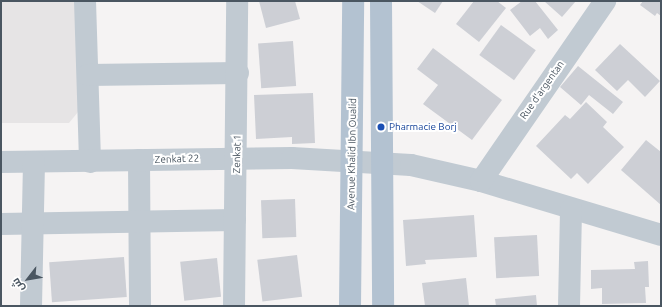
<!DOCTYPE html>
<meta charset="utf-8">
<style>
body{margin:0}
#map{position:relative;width:662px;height:307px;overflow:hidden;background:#f5f3f3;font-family:Ubuntu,Cairo,sans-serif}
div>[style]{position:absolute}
.education>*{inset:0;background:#e6e4e5}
.building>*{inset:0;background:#cdcfd5;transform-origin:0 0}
.minor>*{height:22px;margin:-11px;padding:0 11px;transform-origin:11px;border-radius:11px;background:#c1cad2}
.major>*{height:22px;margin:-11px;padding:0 11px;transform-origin:11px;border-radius:11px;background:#b3c2d1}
.dots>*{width:11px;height:11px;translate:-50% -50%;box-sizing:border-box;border:2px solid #fff;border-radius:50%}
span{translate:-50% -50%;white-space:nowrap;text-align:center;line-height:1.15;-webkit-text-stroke:4px #fff;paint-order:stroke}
.street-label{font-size:10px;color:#4a5661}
.transit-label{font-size:10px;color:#164399}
.left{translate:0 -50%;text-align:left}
.frame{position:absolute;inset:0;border:2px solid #4a5661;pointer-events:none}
.north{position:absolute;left:8px;top:259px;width:40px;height:40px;-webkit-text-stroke:3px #fff;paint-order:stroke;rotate:239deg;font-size:11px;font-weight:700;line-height:16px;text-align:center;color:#4a5661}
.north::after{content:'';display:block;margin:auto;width:14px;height:18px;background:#4a5661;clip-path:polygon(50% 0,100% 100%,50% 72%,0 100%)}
</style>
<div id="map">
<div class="education">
<div style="clip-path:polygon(1px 1px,77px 1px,78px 112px,69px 123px,1px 123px)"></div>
</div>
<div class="building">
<div style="clip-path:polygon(259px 1px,295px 1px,300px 19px,266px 28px)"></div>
<div style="clip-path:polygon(417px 1px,443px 1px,435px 13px)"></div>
<div style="clip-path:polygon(474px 1px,497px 1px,506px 8px,479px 42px,456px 24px)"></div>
<div style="clip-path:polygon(522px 1px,535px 1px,558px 30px,548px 39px,540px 28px,530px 36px,510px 10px)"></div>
<div style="clip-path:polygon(544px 1px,576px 1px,562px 17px)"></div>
<div style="clip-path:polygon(643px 1px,661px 1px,661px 16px,657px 13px,655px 16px,640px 5px)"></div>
<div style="left:501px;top:25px;width:43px;height:37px;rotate:36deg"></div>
<div style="left:293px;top:41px;width:45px;height:35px;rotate:86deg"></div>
<div style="clip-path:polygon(620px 44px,660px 81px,645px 97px,628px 80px,617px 91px,595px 70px)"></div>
<div style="clip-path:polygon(433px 48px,502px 100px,472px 140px,423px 104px,438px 85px,417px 69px)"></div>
<div style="clip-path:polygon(578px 66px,623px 102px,613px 114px,589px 95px,581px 105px,560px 87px)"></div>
<div style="clip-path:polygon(313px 93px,315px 143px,292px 144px,292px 137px,256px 139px,254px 95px)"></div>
<div style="clip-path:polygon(586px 102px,607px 122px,603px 127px,624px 147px,588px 184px,577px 173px,571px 179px,536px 146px,565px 115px,570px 119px)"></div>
<div style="clip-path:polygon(646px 140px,661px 152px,661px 205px,621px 170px)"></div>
<div style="left:295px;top:199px;width:38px;height:34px;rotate:88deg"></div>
<div style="clip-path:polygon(474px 215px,477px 257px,425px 260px,426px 264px,406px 266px,403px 220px)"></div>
<div style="left:537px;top:235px;width:41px;height:43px;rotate:87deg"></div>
<div style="left:297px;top:255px;width:42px;height:40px;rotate:83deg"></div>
<div style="left:124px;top:257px;width:40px;height:75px;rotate:86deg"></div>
<div style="left:217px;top:258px;width:39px;height:37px;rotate:84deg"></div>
<div style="clip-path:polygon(648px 261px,649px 287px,645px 287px,646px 303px,602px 304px,602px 288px,591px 289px,591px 270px,635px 269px,634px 262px)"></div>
<div style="clip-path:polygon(466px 278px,469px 306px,425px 306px,422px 283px)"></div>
<div style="clip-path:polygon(536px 295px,537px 306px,496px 306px,495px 299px)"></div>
</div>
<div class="minor">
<div style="left:85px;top:1px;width:161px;rotate:88.2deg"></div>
<div style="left:88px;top:75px;width:150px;rotate:-0.8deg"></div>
<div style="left:139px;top:160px;width:146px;rotate:89.6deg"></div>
<div style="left:1px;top:162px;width:291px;rotate:-0.8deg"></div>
<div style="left:292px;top:158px;width:119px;rotate:3.4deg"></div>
<div style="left:411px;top:165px;width:72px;rotate:12.9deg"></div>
<div style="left:481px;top:181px;width:188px;rotate:16.7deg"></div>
<div style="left:481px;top:181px;width:219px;rotate:-55.4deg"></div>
<div style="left:1px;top:224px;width:234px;rotate:-1deg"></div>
<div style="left:31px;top:306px;width:144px;rotate:-88.8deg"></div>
<div style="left:234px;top:306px;width:305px;rotate:-89.4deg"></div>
<div style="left:569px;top:306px;width:97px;rotate:-88.8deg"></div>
</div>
<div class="major">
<div style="left:381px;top:1px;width:305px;rotate:89.6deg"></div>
<div style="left:350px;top:306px;width:305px;rotate:-89.4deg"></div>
</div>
<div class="dots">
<div style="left:381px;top:127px;background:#1a4fb4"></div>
</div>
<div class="street-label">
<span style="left:542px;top:90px;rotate:-55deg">Rue d'argentan</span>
<span style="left:237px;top:154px;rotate:-89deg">Zenkat 1</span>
<span style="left:352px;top:154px;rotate:-89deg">Avenue Khalid Ibn Oualid</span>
<span style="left:177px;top:159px;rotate:-2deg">Zenkat 22</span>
</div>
<div class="transit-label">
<span class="left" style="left:389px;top:127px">Pharmacie Borj</span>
</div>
<div class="frame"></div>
<div class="north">ش</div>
</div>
